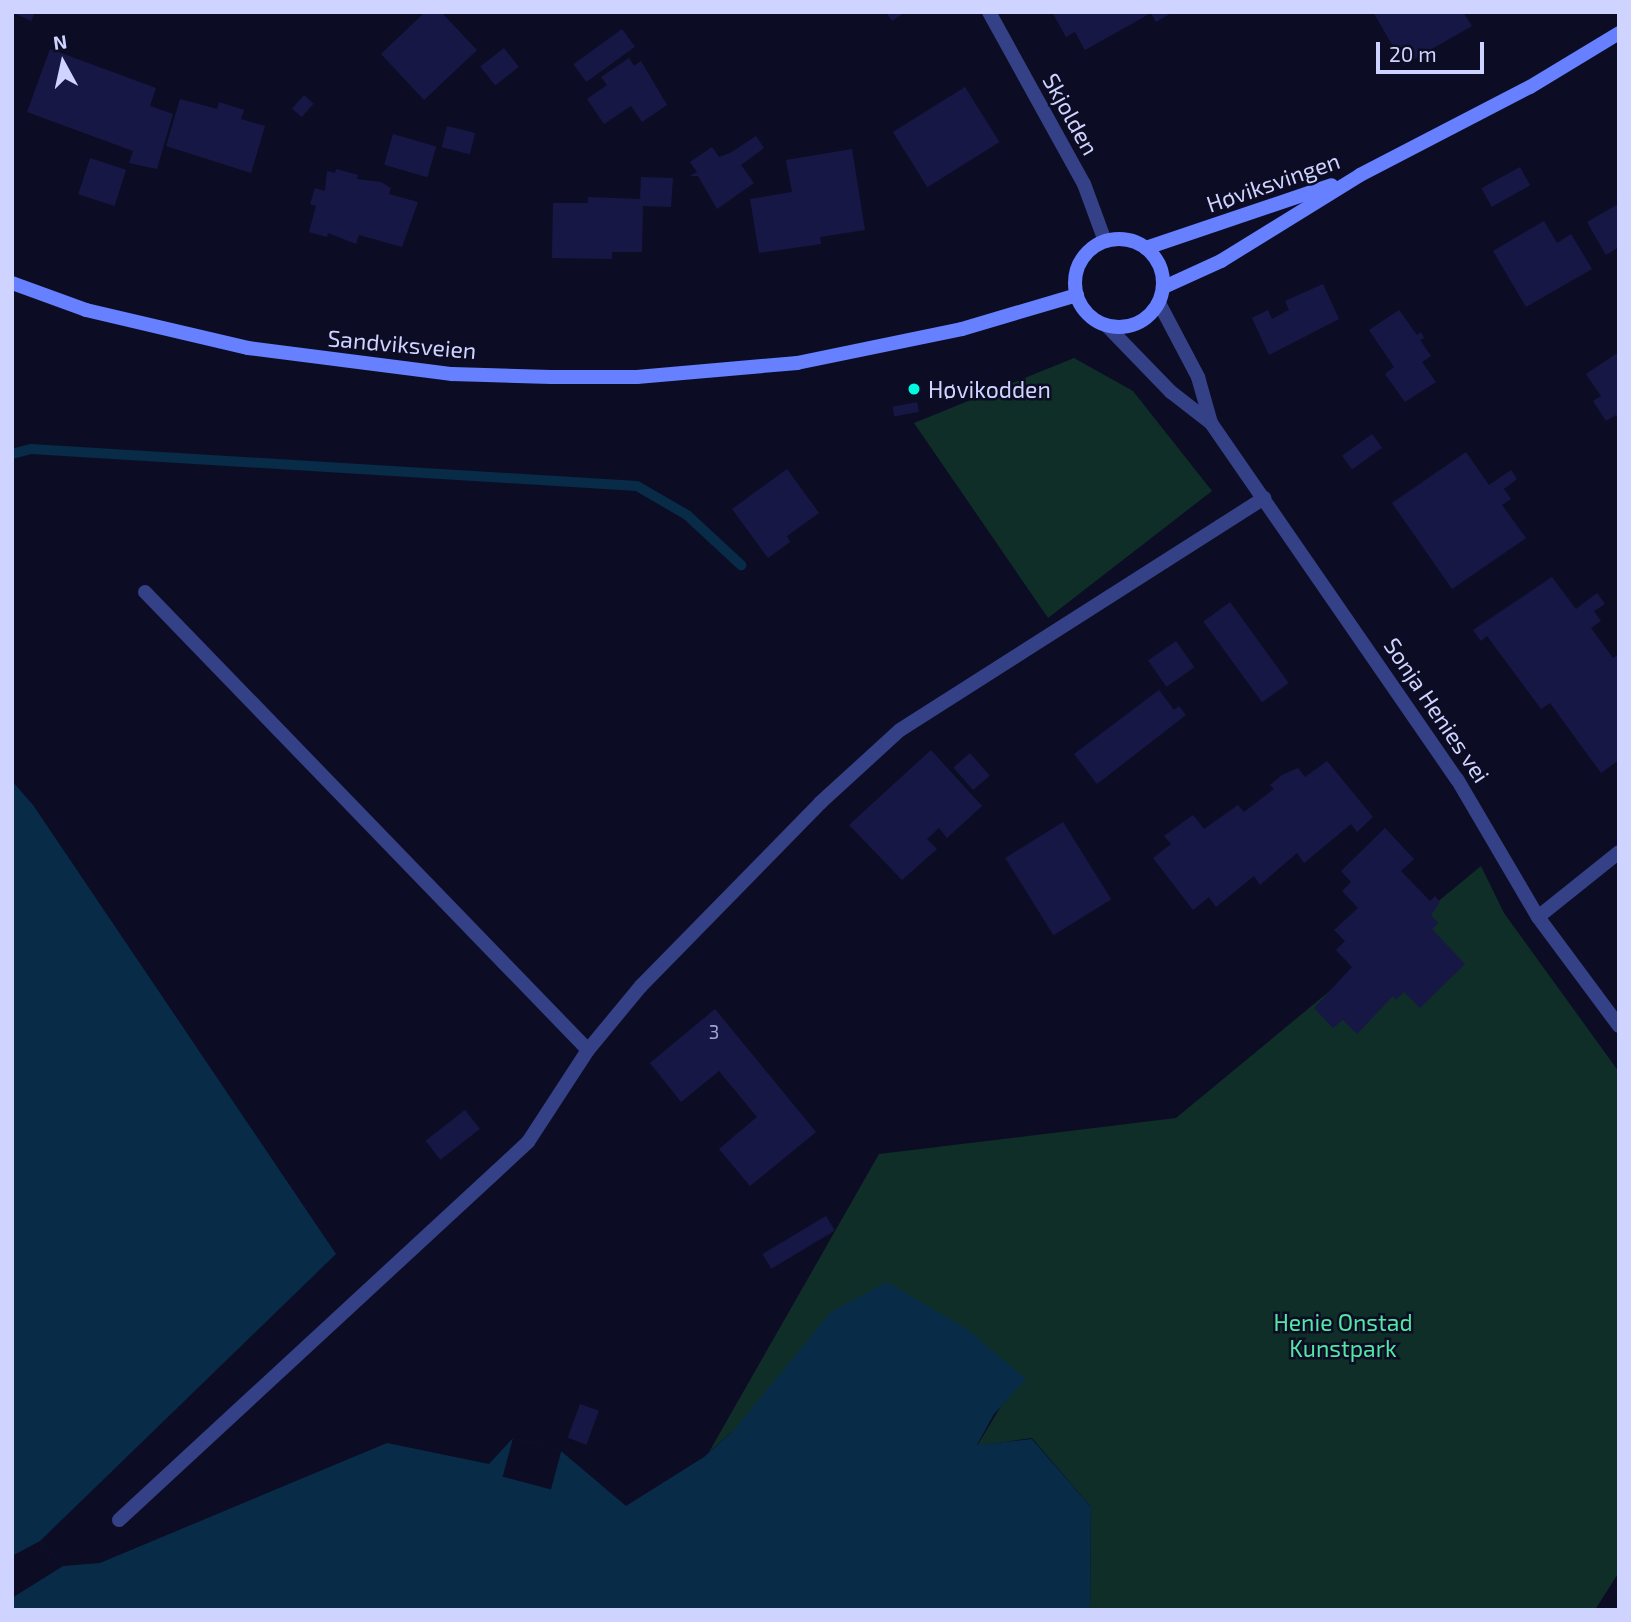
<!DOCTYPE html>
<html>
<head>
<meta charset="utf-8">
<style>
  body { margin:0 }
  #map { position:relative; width:1631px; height:1622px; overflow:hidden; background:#0c0d24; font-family:"Exo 2",sans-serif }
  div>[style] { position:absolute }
  .green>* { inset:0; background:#0f2e27 }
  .water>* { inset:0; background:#082b47 }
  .pier>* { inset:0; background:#0c0d24; transform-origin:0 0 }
  .stream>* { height:10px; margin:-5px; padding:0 5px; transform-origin:5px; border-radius:5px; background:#082b47 }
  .building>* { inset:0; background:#171746; transform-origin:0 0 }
  .lane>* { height:14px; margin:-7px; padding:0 7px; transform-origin:7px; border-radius:7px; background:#344186 }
  .street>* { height:14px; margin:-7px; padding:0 7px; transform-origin:7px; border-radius:7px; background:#344186 }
  .secondary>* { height:14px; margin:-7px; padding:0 7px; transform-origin:7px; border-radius:7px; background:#6680ff }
  .secondary>.ring { margin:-7px; padding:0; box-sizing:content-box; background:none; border:14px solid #6680ff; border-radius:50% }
  .dots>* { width:19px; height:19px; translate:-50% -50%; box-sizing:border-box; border:4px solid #0c0d24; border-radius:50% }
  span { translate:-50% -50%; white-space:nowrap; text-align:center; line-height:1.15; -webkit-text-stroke:5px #0c0d24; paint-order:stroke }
  .number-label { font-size:19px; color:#a1a4d1 }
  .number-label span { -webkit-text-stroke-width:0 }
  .street-label { font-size:23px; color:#cfd3ff }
  .poi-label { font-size:23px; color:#cfd3ff }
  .left { translate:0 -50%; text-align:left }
  .park-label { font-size:23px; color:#52e7a5 }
  .frame { position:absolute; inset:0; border:14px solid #cfd3ff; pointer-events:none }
  .north { position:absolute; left:28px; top:28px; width:70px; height:70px; -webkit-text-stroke:5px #0c0d24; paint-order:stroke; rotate:352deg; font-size:19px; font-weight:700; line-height:28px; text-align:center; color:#cfd3ff }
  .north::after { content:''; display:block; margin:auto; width:24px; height:32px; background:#cfd3ff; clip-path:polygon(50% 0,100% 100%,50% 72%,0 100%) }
  .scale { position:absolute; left:1376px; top:42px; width:108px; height:32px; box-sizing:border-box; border:4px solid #cfd3ff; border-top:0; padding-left:9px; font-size:21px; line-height:24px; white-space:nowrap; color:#cfd3ff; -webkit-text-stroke:5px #0c0d24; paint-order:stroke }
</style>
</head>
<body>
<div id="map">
  <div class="green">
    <div style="clip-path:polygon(1074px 358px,1133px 391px,1212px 491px,1048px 618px,914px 423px)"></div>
    <div style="clip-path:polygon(1481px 866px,1504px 913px,1619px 1072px,1619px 1572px,1595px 1610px,1090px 1610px,1091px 1507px,1032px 1438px,977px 1446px,1004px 1401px,733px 1431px,709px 1452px,879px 1154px,1176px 1118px)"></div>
  </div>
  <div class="water">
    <div style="clip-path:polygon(12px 781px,33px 805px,336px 1254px,40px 1541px,63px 1566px,100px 1563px,387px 1443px,489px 1464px,513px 1438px,561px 1451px,626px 1506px,704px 1457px,733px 1431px,831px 1312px,887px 1282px,968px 1330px,1026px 1379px,994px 1414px,977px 1445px,1032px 1439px,1091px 1507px,1090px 1610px,12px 1610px)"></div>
  </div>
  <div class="pier">
    <div style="left:513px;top:1438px;width:50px;height:40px;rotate:15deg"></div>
    <div style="clip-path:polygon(40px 1541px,63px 1566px,12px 1598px,12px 1556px)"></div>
  </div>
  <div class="stream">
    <div style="left:12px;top:454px;width:20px;rotate:-15deg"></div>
    <div style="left:31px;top:449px;width:607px;rotate:3.49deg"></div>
    <div style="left:637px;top:486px;width:58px;rotate:30.1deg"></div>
    <div style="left:687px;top:515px;width:74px;rotate:42.8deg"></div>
  </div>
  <div class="building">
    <div style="clip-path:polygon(12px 12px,35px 12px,31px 21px)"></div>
    <div style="clip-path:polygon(425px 12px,441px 12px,477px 50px,424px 100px,381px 54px)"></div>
    <div style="clip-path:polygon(886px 12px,905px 12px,892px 21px)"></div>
    <div style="clip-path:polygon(1052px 12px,1173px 12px,1156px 22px,1151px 13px,1085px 50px,1075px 32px,1066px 37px)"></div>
    <div style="clip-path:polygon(1373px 12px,1463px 12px,1472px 26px,1404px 65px)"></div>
    <div style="left:622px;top:29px;width:22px;height:60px;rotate:54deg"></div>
    <div style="left:504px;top:48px;width:24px;height:30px;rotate:52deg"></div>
    <div style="clip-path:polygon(50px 49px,156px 88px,150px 106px,173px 114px,157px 169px,129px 163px,133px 151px,27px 112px)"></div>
    <div style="clip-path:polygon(629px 58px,634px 66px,641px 61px,667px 105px,642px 122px,631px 106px,604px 124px,587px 99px,607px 85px,601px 77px)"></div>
    <div style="left:965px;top:87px;width:65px;height:85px;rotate:58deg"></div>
    <div style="left:304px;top:95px;width:13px;height:18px;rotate:42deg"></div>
    <div style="clip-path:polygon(180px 99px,217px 109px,219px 102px,244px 110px,241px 119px,265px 126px,251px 173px,166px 146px)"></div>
    <div style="left:447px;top:126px;width:29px;height:22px;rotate:14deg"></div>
    <div style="left:393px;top:134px;width:45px;height:32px;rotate:16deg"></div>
    <div style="clip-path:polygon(756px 136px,764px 148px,741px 165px,754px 183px,717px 209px,698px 176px,690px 176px,697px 172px,690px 162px,712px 147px,719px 157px,730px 153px)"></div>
    <div style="clip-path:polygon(852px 149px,865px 230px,820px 237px,821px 244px,759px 253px,750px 199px,792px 192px,786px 160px)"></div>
    <div style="left:90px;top:158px;width:38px;height:38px;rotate:18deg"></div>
    <div style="left:1520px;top:167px;width:21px;height:44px;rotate:61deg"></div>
    <div style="clip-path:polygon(336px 169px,358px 175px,357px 179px,381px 182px,391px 188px,389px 194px,418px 202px,402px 247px,359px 235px,356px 244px,328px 233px,327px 237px,309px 232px,316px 206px,310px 204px,315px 188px,325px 191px,327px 171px,335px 173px)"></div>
    <div style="clip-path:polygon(641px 177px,673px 178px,671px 207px,643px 206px,642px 252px,612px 252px,612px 259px,552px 258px,553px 203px,588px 203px,588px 197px,640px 199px)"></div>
    <div style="clip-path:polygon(1618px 204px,1619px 247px,1606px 255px,1587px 222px)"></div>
    <div style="clip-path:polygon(1544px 221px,1557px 243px,1571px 234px,1592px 269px,1526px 307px,1493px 251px)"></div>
    <div style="clip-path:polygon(1323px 284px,1339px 319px,1269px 355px,1252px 318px,1268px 310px,1272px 319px,1289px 310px,1285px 301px)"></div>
    <div style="clip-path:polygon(1399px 310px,1417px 335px,1421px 332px,1424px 338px,1420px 340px,1431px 356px,1422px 362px,1436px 382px,1405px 402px,1385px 374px,1394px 367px,1369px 330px)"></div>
    <div style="clip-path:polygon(1619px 352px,1619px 419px,1616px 415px,1606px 421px,1593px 401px,1601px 396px,1586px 374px)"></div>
    <div style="left:917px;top:402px;width:10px;height:25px;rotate:79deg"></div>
    <div style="left:1372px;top:434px;width:17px;height:37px;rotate:54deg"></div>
    <div style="clip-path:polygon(1466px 452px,1489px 485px,1511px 470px,1517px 479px,1504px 489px,1511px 499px,1502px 505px,1526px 538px,1452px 589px,1392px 503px)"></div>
    <div style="clip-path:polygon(787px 469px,819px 513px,787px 536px,790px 542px,768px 558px,732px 509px)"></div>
    <div style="clip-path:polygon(1552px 577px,1576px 609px,1597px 593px,1605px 604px,1594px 611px,1601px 621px,1591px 628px,1613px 658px,1619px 654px,1619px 760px,1601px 773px,1550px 703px,1541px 709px,1487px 636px,1481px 641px,1473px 630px)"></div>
    <div style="left:1230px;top:602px;width:100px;height:33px;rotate:54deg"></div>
    <div style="left:1176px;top:641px;width:32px;height:34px;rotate:55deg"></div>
    <div style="clip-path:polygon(1159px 690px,1174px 710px,1179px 706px,1186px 715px,1097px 784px,1074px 754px)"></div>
    <div style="clip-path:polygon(931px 750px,982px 806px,947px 838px,939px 828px,927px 839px,937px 849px,902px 880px,849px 825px)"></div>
    <div style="left:970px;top:753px;width:30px;height:22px;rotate:49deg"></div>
    <div style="clip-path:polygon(1327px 761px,1373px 817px,1357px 832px,1351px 824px,1304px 863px,1297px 853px,1260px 885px,1254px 876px,1216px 907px,1209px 897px,1193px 910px,1153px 858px,1171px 844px,1164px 836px,1193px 815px,1204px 829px,1238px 805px,1244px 812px,1274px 789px,1270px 785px,1282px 775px,1298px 768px,1305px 777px)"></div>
    <div style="left:1063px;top:822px;width:91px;height:68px;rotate:58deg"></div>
    <div style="clip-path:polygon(1385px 828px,1414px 859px,1401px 871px,1430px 901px,1435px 896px,1440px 902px,1431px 915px,1438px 923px,1432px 929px,1465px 964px,1420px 1008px,1404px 992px,1396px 1000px,1393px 996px,1357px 1034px,1343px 1020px,1333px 1028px,1314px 1008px,1352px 967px,1336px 950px,1345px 941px,1334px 930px,1358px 908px,1342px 891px,1351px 882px,1341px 871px)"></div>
    <div style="clip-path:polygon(715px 1009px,816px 1132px,750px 1186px,719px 1149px,757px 1117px,719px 1071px,681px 1102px,650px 1063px)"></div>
    <div style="left:465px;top:1110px;width:24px;height:50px;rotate:52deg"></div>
    <div style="left:826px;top:1216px;width:17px;height:74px;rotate:59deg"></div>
    <div style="left:580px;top:1404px;width:20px;height:36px;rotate:20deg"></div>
  </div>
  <div class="lane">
    <div style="left:145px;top:592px;width:637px;rotate:45.95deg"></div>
    <div style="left:119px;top:1520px;width:557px;rotate:-42.74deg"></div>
    <div style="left:528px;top:1142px;width:110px;rotate:-56.9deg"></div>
    <div style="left:588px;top:1050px;width:83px;rotate:-50.4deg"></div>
    <div style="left:641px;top:986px;width:256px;rotate:-45.6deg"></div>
    <div style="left:820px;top:803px;width:108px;rotate:-42.4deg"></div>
    <div style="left:900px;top:730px;width:432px;rotate:-32.5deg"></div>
  </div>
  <div class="street">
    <div style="left:989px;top:12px;width:196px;rotate:61.1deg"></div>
    <div style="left:1084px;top:184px;width:61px;rotate:69.8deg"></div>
    <div style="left:1159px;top:303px;width:84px;rotate:62.2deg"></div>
    <div style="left:1198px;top:377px;width:48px;rotate:74.2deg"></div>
    <div style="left:1107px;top:326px;width:92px;rotate:45.9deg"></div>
    <div style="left:1171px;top:392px;width:51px;rotate:37.8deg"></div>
    <div style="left:1211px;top:423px;width:433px;rotate:55.4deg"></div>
    <div style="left:1457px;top:779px;width:160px;rotate:59.6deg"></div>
    <div style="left:1538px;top:917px;width:136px;rotate:53.4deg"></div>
    <div style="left:1538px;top:917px;width:104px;rotate:-38.7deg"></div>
  </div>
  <div class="secondary">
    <div class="ring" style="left:1075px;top:239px;width:74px;height:74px"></div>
    <div style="left:1146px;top:248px;width:196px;rotate:-18.7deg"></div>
    <div style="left:12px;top:283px;width:79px;rotate:20deg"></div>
    <div style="left:86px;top:310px;width:166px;rotate:13.2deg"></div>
    <div style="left:248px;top:348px;width:206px;rotate:7.3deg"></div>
    <div style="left:452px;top:374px;width:99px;rotate:1.7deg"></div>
    <div style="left:551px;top:377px;width:86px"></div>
    <div style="left:637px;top:377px;width:161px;rotate:-5deg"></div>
    <div style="left:797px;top:363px;width:168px;rotate:-11.6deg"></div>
    <div style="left:962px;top:329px;width:120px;rotate:-16.5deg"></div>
    <div style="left:1164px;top:287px;width:63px;rotate:-24.5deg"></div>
    <div style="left:1221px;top:261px;width:163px;rotate:-31.7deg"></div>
    <div style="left:1360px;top:175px;width:191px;rotate:-27.4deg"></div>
    <div style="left:1530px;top:87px;width:104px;rotate:-31.2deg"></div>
  </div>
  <div class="dots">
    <div style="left:914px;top:389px;background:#00fae1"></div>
  </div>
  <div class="number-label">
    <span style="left:714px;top:1032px">3</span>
  </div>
  <div class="street-label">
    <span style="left:1071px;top:114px;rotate:61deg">Skjolden</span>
    <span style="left:1273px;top:182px;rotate:-19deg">Høviksvingen</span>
    <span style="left:402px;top:344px;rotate:5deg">Sandviksveien</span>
    <span style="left:1437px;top:710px;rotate:56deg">Sonja Henies vei</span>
  </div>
  <div class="poi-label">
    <span class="left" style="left:928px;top:389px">Høvikodden</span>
  </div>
  <div class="park-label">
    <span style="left:1343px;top:1335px">Henie Onstad<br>Kunstpark</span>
  </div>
  <div class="frame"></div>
  <div class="north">N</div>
  <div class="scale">20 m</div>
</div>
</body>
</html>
